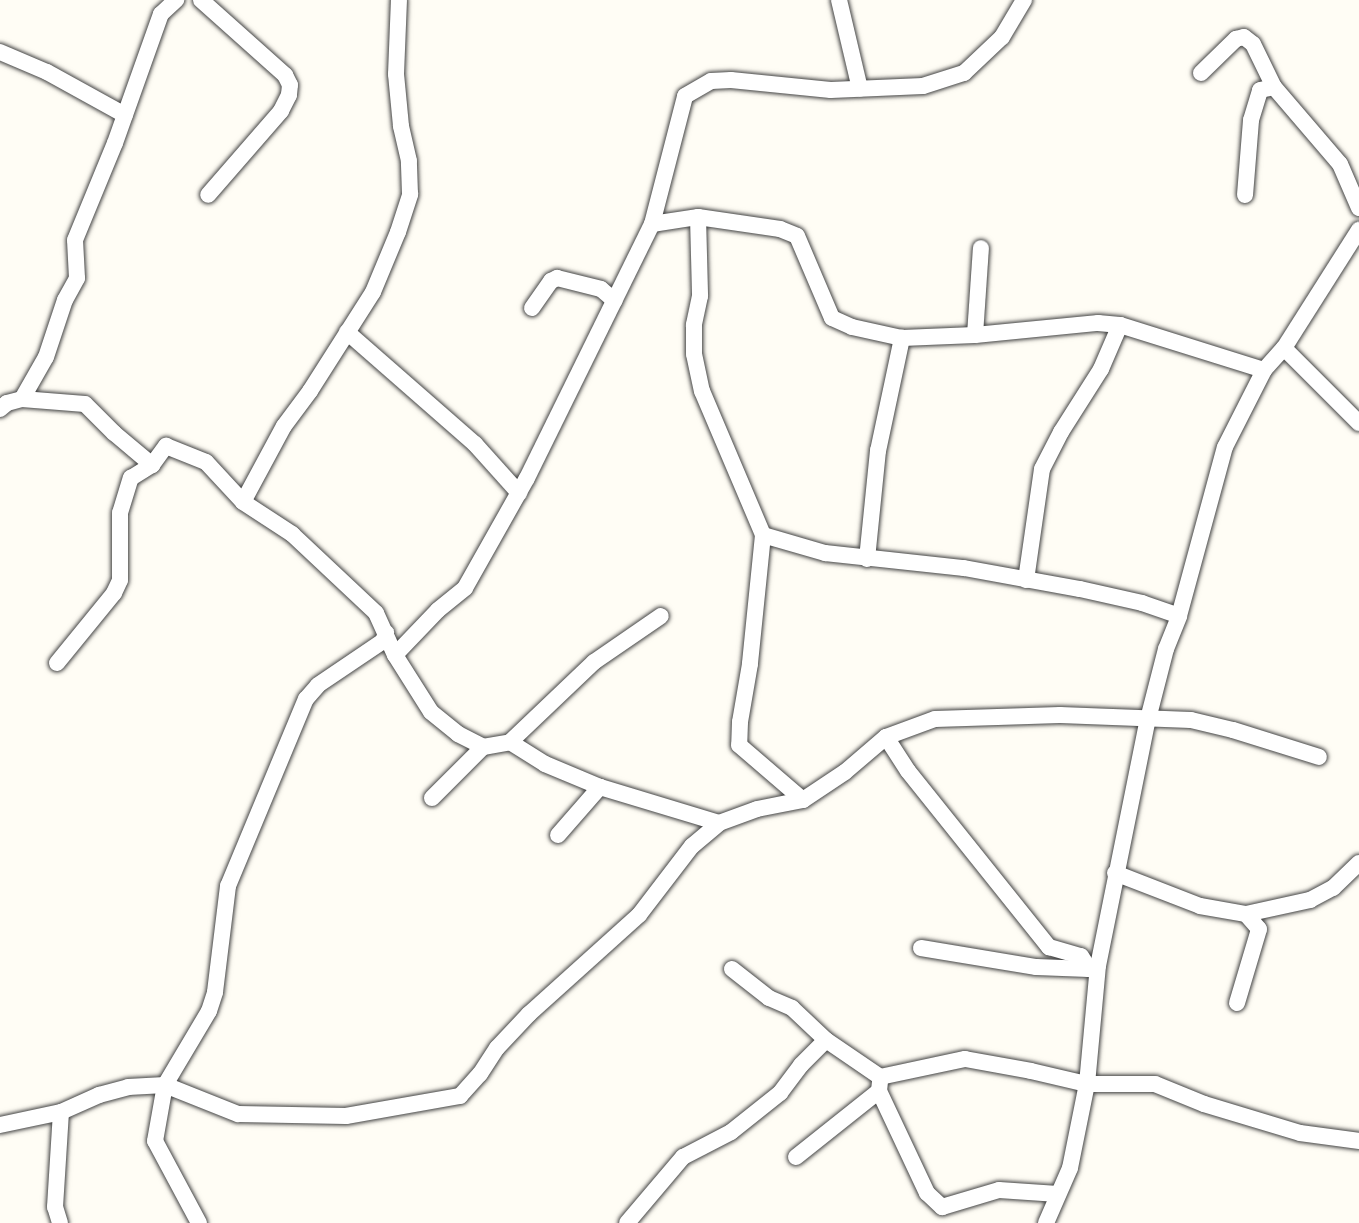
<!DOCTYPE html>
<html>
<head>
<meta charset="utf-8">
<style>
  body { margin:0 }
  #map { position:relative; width:1359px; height:1223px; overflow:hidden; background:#fffdf5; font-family:"Crimson Pro",serif }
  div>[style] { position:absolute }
  .roads { filter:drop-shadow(0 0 2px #444) drop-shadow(0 0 2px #444) }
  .street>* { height:16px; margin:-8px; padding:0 8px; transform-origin:8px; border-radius:8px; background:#fff }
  span { translate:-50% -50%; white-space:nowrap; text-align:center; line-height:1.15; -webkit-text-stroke:6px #fff; paint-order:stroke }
</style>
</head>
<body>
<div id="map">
  <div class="roads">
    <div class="street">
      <div style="left:201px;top:0;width:113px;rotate:41.8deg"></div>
      <div style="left:285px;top:75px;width:11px;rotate:63deg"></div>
      <div style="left:290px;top:85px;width:10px;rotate:96deg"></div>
      <div style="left:289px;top:95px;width:18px;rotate:117deg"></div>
      <div style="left:281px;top:111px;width:111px;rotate:131deg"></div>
      <div style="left:839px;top:0;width:91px;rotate:76.7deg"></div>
      <div style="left:0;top:52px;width:51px;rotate:23.1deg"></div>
      <div style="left:47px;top:72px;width:89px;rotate:28.9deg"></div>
      <div style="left:1201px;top:73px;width:49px;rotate:-44.2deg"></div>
      <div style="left:1236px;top:39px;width:8px;rotate:-14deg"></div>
      <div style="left:1244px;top:37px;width:11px;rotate:38deg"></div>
      <div style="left:1253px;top:44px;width:48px;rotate:64deg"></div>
      <div style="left:1245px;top:195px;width:75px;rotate:-85.4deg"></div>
      <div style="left:1251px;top:120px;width:31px;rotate:-73deg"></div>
      <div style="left:1260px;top:90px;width:14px;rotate:-12deg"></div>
      <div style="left:1274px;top:87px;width:101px;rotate:49.4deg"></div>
      <div style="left:1340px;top:164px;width:48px;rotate:66.6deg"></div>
      <div style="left:698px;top:217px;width:79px;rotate:88.5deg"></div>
      <div style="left:700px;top:296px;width:30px;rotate:102deg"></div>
      <div style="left:694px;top:325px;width:29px;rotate:90deg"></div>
      <div style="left:694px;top:354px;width:38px;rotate:78deg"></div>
      <div style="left:702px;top:391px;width:156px;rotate:67deg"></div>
      <div style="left:763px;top:535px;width:130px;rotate:95.8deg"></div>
      <div style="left:750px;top:664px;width:59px;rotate:99.8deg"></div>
      <div style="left:740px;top:722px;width:23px;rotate:92deg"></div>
      <div style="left:739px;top:745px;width:84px;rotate:40.7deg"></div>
      <div style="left:652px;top:224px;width:47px;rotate:-8.7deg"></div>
      <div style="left:698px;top:217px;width:83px;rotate:8.3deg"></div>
      <div style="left:780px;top:229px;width:18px;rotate:22deg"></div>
      <div style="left:797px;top:236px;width:89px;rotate:66.9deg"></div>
      <div style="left:832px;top:318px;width:22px;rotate:24deg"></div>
      <div style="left:852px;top:327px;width:51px;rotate:12.4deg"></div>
      <div style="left:902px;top:338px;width:73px;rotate:-2.4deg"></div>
      <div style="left:975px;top:335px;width:124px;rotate:-5.6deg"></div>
      <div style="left:1098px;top:323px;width:22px;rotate:5deg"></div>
      <div style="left:1120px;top:325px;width:151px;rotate:17.4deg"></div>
      <div style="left:532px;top:308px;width:33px;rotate:-55deg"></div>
      <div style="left:551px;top:281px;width:7px;rotate:-27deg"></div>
      <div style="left:557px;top:278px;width:45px;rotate:14deg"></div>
      <div style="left:601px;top:289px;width:18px;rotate:41deg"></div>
      <div style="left:347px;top:332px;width:170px;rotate:41.2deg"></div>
      <div style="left:475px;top:444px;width:66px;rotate:48.1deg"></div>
      <div style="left:975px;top:335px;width:87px;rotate:-86.1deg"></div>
      <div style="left:1284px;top:348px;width:106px;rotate:45deg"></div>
      <div style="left:22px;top:399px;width:48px;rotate:-60.3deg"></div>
      <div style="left:46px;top:357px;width:60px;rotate:-71.6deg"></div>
      <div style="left:65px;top:300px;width:25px;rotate:-61deg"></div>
      <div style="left:77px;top:278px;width:38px;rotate:-93deg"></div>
      <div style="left:75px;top:240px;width:105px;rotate:-67.6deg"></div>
      <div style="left:115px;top:143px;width:137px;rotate:-70.4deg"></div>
      <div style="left:161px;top:14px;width:21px;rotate:-43deg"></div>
      <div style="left:0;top:409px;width:9px;rotate:-41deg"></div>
      <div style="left:7px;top:403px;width:16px;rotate:-15deg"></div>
      <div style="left:22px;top:399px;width:63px;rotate:4.5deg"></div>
      <div style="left:85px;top:404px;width:41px;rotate:45deg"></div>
      <div style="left:114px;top:433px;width:50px;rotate:40.1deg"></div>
      <div style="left:152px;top:465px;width:24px;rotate:-54deg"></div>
      <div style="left:166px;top:446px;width:43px;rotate:21.8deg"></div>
      <div style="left:206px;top:462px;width:54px;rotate:47.2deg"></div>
      <div style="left:243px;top:502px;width:59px;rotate:33.1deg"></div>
      <div style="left:292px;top:534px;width:115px;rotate:43.2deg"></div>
      <div style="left:376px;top:613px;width:46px;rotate:65.7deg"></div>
      <div style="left:395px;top:655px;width:67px;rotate:57.7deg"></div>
      <div style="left:431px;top:712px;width:35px;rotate:39deg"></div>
      <div style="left:458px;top:734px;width:28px;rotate:27deg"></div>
      <div style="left:483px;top:747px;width:27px;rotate:-10deg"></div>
      <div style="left:510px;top:742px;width:41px;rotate:32.2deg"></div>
      <div style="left:545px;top:764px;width:60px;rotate:22.7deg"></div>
      <div style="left:600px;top:787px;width:124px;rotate:16.8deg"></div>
      <div style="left:243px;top:502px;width:86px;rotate:-61.7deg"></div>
      <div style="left:284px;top:426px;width:44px;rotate:-53.4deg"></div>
      <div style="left:310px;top:391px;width:117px;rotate:-57.5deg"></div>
      <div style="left:373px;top:292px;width:65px;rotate:-67.4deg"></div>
      <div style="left:398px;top:232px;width:40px;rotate:-72deg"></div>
      <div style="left:410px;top:194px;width:33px;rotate:-92deg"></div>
      <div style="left:409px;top:161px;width:36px;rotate:-103deg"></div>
      <div style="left:401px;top:126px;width:52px;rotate:-95.5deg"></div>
      <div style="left:396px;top:74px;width:74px;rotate:-87.7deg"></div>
      <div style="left:763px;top:535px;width:65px;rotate:16.2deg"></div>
      <div style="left:825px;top:553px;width:140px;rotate:6.2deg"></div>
      <div style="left:964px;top:568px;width:118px;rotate:10.3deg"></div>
      <div style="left:1080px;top:589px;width:64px;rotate:12.7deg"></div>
      <div style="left:1142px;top:603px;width:39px;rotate:19deg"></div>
      <div style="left:867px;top:559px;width:109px;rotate:-84.2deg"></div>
      <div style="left:878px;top:451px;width:116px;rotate:-78deg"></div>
      <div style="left:1026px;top:580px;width:112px;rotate:-81.8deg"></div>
      <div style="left:1042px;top:469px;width:42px;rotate:-62.8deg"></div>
      <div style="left:1061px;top:432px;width:75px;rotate:-57.6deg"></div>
      <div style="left:1101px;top:369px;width:48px;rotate:-66.6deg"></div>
      <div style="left:395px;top:655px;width:62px;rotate:-46.3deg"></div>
      <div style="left:438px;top:610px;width:35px;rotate:-39deg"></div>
      <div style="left:465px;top:588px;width:126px;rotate:-60.6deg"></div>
      <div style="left:527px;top:478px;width:283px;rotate:-63.8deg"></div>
      <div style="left:652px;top:224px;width:132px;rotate:-75.5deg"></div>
      <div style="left:685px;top:96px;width:30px;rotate:-30deg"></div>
      <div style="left:711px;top:81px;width:20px;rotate:-3deg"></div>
      <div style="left:731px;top:80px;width:100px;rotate:5.7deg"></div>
      <div style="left:831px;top:90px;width:92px;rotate:-2.5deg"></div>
      <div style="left:923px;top:86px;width:43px;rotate:-17.6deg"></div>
      <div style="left:964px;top:73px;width:52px;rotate:-43.5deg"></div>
      <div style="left:1002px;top:37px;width:43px;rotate:-59.3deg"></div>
      <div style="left:57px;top:663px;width:90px;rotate:-50.8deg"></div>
      <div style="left:114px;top:593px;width:14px;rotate:-65deg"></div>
      <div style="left:120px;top:580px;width:67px;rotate:-90deg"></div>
      <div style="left:120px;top:513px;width:37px;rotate:-73deg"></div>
      <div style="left:131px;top:478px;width:25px;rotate:-32deg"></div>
      <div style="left:886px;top:737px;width:40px;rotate:57.1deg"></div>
      <div style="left:908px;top:771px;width:226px;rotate:51.3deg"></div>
      <div style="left:1049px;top:947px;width:33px;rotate:16deg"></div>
      <div style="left:1081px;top:956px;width:15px;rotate:58deg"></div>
      <div style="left:1089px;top:969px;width:9px;rotate:-18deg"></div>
      <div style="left:510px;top:742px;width:116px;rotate:-43.6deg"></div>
      <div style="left:594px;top:662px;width:81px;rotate:-34.5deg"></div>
      <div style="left:432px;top:798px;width:72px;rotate:-45deg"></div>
      <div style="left:558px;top:835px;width:64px;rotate:-48.8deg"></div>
      <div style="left:1115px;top:873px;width:91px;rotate:21.2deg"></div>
      <div style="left:1200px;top:906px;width:47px;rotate:9.9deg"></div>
      <div style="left:1246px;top:914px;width:66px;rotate:-12.3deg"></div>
      <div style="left:1310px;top:900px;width:26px;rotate:-28deg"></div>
      <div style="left:1333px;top:888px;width:36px;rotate:-44deg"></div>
      <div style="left:921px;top:948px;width:117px;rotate:9.4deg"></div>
      <div style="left:1036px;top:967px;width:53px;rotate:2.2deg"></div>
      <div style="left:732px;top:969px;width:47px;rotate:38.1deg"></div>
      <div style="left:769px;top:998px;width:25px;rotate:23deg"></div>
      <div style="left:792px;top:1008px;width:47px;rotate:43.3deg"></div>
      <div style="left:1237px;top:1003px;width:77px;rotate:-73.4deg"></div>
      <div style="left:1259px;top:929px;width:20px;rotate:-131deg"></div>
      <div style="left:879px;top:1091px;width:113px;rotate:64.8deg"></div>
      <div style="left:927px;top:1193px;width:21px;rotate:43deg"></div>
      <div style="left:942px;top:1207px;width:59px;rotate:-16.6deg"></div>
      <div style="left:999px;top:1190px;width:59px;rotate:3.9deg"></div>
      <div style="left:0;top:1125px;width:62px;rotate:-12deg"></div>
      <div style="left:61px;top:1112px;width:42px;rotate:-24.1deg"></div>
      <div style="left:99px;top:1095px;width:30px;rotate:-15deg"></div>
      <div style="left:128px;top:1087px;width:37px;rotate:-3deg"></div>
      <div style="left:165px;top:1085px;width:79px;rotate:21.7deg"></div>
      <div style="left:238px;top:1114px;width:108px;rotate:1.1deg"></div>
      <div style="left:346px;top:1116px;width:116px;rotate:-10deg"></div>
      <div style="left:460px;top:1096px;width:30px;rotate:-48deg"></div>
      <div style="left:480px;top:1074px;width:31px;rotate:-57deg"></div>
      <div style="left:497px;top:1048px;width:47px;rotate:-46.7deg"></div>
      <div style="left:529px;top:1014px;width:148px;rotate:-42deg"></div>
      <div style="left:639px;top:915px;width:87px;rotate:-52.5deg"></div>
      <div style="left:692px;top:846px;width:35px;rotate:-40deg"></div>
      <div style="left:719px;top:823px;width:40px;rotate:-20.2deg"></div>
      <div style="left:757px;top:809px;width:47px;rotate:-11.1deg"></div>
      <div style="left:803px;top:800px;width:50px;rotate:-33.7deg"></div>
      <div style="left:845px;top:772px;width:54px;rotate:-40.5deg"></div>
      <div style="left:886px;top:737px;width:52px;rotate:-20.2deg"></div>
      <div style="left:935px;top:719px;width:125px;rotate:-1.8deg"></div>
      <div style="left:1060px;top:715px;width:131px;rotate:2.2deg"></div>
      <div style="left:1191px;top:720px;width:43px;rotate:13.4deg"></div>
      <div style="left:1233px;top:730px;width:90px;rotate:17.4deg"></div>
      <div style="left:796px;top:1157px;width:106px;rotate:-38.5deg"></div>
      <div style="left:879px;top:1091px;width:10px;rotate:-84deg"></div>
      <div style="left:60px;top:1223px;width:17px;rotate:-107deg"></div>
      <div style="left:55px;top:1207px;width:95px;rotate:-86.4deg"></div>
      <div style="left:199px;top:1223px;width:93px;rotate:-118.2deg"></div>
      <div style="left:155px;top:1141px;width:57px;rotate:-79.9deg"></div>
      <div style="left:165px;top:1085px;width:86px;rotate:-59.3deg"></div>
      <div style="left:209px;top:1011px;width:20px;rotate:-72deg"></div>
      <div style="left:215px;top:992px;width:107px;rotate:-83deg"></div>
      <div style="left:228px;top:886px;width:203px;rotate:-67.4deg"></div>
      <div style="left:306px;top:699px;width:18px;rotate:-49deg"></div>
      <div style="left:318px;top:685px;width:78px;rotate:-34.1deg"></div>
      <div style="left:383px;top:641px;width:9px;rotate:-69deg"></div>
      <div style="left:627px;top:1223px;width:87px;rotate:-49.7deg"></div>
      <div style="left:683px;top:1157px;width:54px;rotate:-27.5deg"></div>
      <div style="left:731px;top:1132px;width:63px;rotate:-38.5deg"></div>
      <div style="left:780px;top:1093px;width:35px;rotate:-53deg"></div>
      <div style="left:801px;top:1065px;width:35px;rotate:-45deg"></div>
      <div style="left:826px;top:1040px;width:65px;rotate:34.4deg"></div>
      <div style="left:880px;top:1077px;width:87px;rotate:-12deg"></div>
      <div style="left:965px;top:1059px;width:67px;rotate:10.3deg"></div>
      <div style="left:1031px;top:1071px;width:57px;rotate:13.1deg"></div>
      <div style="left:1087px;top:1084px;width:68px"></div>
      <div style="left:1155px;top:1084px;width:53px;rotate:22.2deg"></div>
      <div style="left:1204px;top:1104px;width:100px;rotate:16.8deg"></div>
      <div style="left:1300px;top:1133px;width:60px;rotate:7.7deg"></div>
      <div style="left:1046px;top:1223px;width:60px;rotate:-66.4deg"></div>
      <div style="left:1070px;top:1168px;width:86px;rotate:-78.6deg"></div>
      <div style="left:1087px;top:1084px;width:119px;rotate:-84.7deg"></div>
      <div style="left:1098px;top:966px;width:252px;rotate:-78.6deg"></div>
      <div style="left:1148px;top:719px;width:72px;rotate:-75.6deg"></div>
      <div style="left:1166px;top:649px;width:35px;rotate:-68deg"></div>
      <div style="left:1179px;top:616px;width:175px;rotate:-74.8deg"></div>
      <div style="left:1225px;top:447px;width:86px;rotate:-63.1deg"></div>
      <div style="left:1264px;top:370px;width:30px;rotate:-48deg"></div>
      <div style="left:1284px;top:348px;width:140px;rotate:-57.6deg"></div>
    </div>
  </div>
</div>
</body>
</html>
